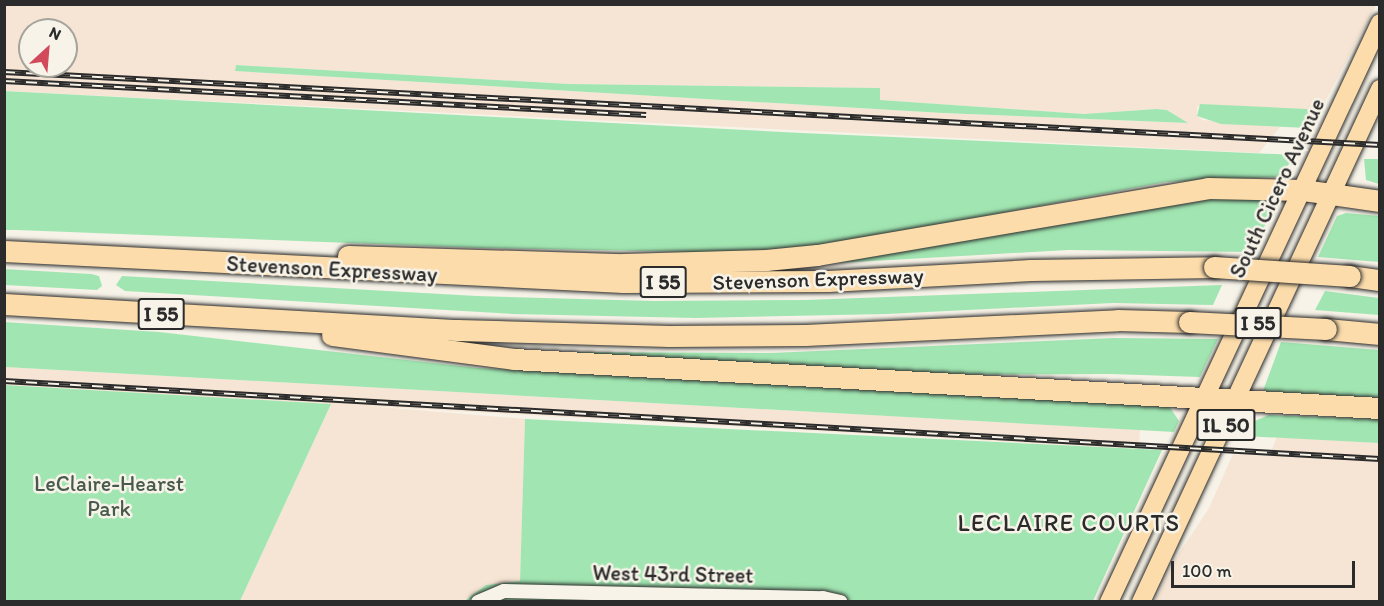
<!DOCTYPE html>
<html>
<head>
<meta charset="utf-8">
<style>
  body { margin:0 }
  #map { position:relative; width:1384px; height:606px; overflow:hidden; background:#f7f3e8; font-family:Itim,sans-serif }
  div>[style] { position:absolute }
  .built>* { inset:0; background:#f6e5d4 }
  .green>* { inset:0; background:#a1e6b2 }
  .roads { filter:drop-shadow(0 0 2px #2b2b2b) drop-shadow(0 0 2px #2b2b2b) }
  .minor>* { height:14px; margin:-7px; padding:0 7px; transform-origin:7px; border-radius:7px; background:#f7f3e8 }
  .major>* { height:18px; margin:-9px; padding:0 9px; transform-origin:9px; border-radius:9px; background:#fcdcab }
  .highway>* { height:21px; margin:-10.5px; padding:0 10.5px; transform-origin:10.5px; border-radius:10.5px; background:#fcdcab }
  .rail>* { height:6px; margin-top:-3px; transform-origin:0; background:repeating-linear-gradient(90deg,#f7f3e8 0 11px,#2b2b2b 0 22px); box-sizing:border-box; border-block:2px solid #2b2b2b }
  .bridges { filter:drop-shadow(0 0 2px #2b2b2b) drop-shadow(0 0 2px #2b2b2b) }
  .highway-bridge>* { height:21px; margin:-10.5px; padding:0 10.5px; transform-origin:10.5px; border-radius:10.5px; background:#fcdcab }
  span { translate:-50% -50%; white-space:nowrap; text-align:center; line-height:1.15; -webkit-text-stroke:5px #f7f3e8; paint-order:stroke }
  .shield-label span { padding:2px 4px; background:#f7f3e8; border:2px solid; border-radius:4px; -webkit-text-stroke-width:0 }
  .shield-label { font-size:21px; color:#2b2b2b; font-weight:700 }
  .street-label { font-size:22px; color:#2b2b2b }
  .park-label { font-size:22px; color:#485a4d }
  .neighbourhood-label { font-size:24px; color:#2b2b2b; letter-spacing:1.5px }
  .frame { position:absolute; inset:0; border:6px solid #2b2b2b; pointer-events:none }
  .north { position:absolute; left:18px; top:18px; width:60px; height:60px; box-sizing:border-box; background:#f7f3e8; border:2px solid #a5a39c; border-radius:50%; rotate:26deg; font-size:16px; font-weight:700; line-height:24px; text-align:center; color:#2b2b2b }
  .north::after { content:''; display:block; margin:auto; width:21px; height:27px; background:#d1495b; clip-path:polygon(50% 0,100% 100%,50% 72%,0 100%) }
  .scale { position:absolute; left:1171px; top:561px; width:184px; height:27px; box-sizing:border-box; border:3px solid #2b2b2b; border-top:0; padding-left:8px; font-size:18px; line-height:21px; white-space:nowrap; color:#2b2b2b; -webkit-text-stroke:4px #f7f3e8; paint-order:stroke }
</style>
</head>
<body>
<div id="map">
  <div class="built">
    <div style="clip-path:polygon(evenodd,4px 5px,1376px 5px,1311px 128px,1307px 128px,1312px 116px,1307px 109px,1197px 106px,1197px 116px,1203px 120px,1280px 127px,1259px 153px,5px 91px,4px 5px,30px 30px,66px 30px,66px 66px,30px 66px,30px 30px,4px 5px,236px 65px,569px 84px,880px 88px,880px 100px,1084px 114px,1156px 109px,1168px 110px,1187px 123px,943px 113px,235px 71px,236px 65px)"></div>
    <div style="clip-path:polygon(4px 367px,1140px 430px,1139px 449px,367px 406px,525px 419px,520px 581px,486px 585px,463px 601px,240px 601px,331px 404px,5px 385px)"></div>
    <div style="clip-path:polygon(1277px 437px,1379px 443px,1379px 601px,1155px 601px,1174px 561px,1209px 508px,1233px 454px,1269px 456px)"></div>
  </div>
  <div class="green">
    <div style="clip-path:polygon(236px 65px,569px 84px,880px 88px,880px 100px,1084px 114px,1156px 109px,1167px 110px,1188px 123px,943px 113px,235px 71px)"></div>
    <div style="clip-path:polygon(4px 91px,802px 133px,1296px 155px,1279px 177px,1166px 182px,821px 247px,751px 253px,479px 248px,17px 230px,5px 230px)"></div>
    <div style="clip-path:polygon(1200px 104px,1307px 109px,1312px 116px,1307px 128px,1221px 124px,1197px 116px)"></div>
    <div style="clip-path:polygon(1364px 159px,1379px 159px,1379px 184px,1366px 180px)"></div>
    <div style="clip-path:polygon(1213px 196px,1275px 198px,1255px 252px,1068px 250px,819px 264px)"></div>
    <div style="clip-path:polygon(1346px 213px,1379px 216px,1379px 262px,1318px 257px,1337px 216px)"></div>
    <div style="clip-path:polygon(4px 269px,91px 274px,99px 276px,102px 286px,97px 290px,5px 285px)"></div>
    <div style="clip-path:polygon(122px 276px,477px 296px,653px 301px,805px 300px,1222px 285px,1213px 305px,1113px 303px,886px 314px,695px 318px,513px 314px,125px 291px,116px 285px)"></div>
    <div style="clip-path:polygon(1325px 291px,1379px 298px,1379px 315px,1315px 310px)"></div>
    <div style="clip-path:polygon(4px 322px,159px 332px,478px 368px,903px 392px,944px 390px,1169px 406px,1179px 421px,1174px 432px,5px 367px)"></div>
    <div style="clip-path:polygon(1114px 338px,1218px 339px,1200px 377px,1110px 374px,891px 375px,557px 352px,771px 353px)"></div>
    <div style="clip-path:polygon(1281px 342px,1379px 350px,1379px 401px,1263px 391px)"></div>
    <div style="clip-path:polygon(5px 385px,331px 404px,240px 601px,5px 601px)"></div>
    <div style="clip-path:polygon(1269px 415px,1379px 419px,1379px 443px,1244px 436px,1250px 423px)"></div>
    <div style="clip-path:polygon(525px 419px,1162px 450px,1093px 601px,463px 602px,486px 585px,520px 581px)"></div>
  </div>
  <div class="roads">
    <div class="minor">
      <div style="left:478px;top:602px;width:28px;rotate:-23deg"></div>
      <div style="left:504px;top:591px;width:319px;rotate:1.3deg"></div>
      <div style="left:823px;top:598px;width:18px;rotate:13deg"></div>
    </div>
    <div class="major">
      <div style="left:1109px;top:602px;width:639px;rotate:-64.92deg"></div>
      <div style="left:1141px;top:602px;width:566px;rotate:-65.02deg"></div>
    </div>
    <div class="highway">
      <div style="left:4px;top:251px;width:620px;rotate:2.87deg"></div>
      <div style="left:623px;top:282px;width:205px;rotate:-0.3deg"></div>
      <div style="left:828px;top:281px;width:203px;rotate:-3.1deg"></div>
      <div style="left:1031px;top:270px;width:183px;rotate:-0.9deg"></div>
      <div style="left:348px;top:256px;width:275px;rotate:1.7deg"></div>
      <div style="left:623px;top:264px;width:143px;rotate:-1.6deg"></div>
      <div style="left:766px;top:260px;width:51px;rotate:-5.6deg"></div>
      <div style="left:817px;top:255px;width:397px;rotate:-9.7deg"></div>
      <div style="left:1208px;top:188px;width:95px;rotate:1.2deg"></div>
      <div style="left:1303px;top:190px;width:78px;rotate:8.1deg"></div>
      <div style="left:1350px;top:276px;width:30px;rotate:8deg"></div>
      <div style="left:4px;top:304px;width:454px;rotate:3.3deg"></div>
      <div style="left:457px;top:330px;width:212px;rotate:1.6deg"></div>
      <div style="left:669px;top:336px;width:136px;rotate:-0.4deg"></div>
      <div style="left:805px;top:335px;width:313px;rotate:-2.7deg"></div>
      <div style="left:1118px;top:320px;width:71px;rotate:1.6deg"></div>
      <div style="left:1326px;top:329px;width:54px;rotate:5.3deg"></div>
      <div style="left:332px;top:335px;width:184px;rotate:7.5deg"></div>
      <div style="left:514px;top:359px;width:867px;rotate:3.24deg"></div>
    </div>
  </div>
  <div class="rail">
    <div style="left:4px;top:72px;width:1378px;rotate:3.04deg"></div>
    <div style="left:4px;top:81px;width:643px;rotate:3.03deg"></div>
    <div style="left:4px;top:381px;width:1378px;rotate:3.24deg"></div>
  </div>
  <div class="bridges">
    <div class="highway-bridge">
      <div style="left:1214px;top:267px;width:136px;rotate:3.8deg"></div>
      <div style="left:1189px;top:322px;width:137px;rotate:2.9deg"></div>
    </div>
  </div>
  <div class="shield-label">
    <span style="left:663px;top:282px">I 55</span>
    <span style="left:161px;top:314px">I 55</span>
    <span style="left:1258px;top:323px">I 55</span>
    <span style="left:1226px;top:425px">IL 50</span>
  </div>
  <div class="street-label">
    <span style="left:1277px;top:188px;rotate:-65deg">South Cicero Avenue</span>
    <span style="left:332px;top:269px;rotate:3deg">Stevenson Expressway</span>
    <span style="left:818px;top:279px;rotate:-2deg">Stevenson Expressway</span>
    <span style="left:673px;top:574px;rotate:1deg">West 43rd Street</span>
  </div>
  <div class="park-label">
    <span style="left:109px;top:496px">LeClaire-Hearst<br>Park</span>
  </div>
  <div class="neighbourhood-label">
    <span style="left:1069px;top:523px">LECLAIRE COURTS</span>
  </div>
  <div class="frame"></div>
  <div class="north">N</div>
  <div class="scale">100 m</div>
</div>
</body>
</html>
